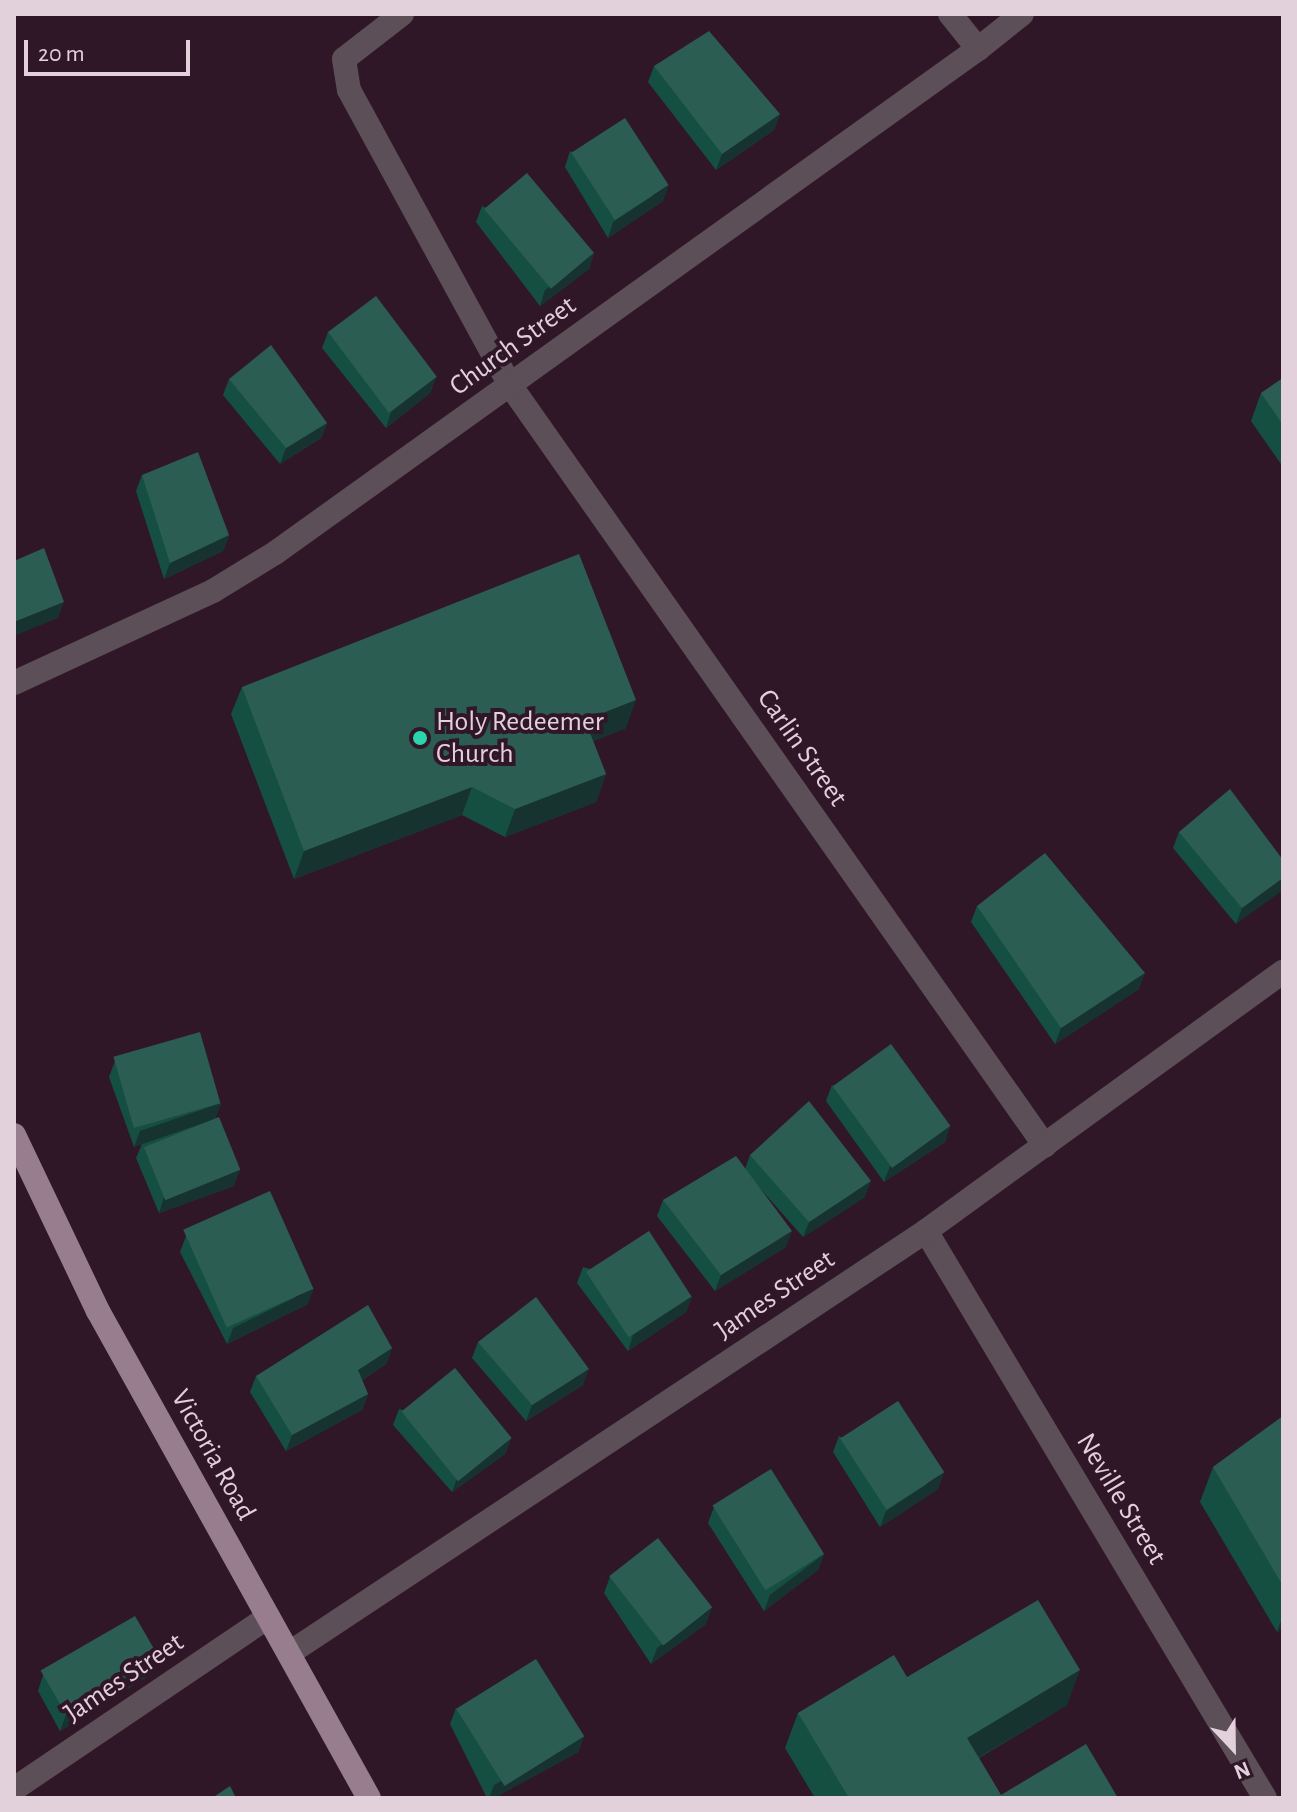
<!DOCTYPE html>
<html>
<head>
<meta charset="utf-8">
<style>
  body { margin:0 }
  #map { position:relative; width:1297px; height:1812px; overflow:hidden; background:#301728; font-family:"Alegreya Sans",sans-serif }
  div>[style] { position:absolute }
  .lane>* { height:24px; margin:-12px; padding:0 12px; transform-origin:12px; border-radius:12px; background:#5c4f57 }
  .street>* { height:24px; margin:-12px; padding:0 12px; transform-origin:12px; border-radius:12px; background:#5c4f57 }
  .primary>* { height:24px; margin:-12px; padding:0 12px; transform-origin:12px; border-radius:12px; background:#987d8e }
  .wall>* { inset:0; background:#154f42 }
  .shaded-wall>* { inset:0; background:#173330 }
  .building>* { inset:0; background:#2b5d52; transform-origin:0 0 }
  .dots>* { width:22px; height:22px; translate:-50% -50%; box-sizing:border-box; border:4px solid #301728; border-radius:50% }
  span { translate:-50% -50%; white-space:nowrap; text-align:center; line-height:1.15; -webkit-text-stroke:8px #301728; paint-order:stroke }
  .street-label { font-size:28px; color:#e2d0db }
  .poi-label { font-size:28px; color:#e2d0db }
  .left { translate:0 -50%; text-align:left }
  .frame { position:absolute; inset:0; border:16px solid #e2d0db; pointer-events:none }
  .north { position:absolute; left:1193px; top:1708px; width:80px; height:80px; -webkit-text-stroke:6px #301728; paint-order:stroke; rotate:158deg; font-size:22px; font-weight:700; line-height:32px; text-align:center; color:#e2d0db }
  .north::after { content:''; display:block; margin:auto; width:28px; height:36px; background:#e2d0db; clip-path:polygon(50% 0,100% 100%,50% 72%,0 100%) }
  .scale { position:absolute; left:24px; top:40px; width:166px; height:36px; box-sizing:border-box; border:4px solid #e2d0db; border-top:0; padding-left:10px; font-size:24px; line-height:28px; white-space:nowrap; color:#e2d0db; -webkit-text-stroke:6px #301728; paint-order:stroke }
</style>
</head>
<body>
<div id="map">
  <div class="lane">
    <div style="left:402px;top:14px;width:73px;rotate:142.2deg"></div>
    <div style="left:344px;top:59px;width:31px;rotate:81deg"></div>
    <div style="left:349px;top:90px;width:336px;rotate:61.4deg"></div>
    <div style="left:950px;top:14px;width:45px;rotate:51.3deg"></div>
  </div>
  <div class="street">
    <div style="left:510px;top:385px;width:930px;rotate:54.89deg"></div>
    <div style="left:14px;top:683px;width:219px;rotate:-24.8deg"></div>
    <div style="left:213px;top:591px;width:73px;rotate:-31.5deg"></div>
    <div style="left:275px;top:553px;width:865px;rotate:-35.64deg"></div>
    <div style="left:978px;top:49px;width:56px;rotate:-38.5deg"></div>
    <div style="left:926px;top:1231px;width:661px;rotate:59.13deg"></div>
    <div style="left:291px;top:1652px;width:762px;rotate:-33.54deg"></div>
    <div style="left:926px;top:1231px;width:441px;rotate:-36deg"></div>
    <div style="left:14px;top:1789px;width:307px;rotate:-34.1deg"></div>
  </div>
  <div class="primary">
    <div style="left:14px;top:1135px;width:195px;rotate:64.5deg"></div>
    <div style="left:98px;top:1311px;width:557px;rotate:60.91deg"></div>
  </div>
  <div class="wall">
    <div style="clip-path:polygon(654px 66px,780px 114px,774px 130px,716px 170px,648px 82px)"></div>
    <div style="clip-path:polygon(570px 151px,663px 201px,608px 238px,565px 167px)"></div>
    <div style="clip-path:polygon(482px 206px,594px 253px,589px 269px,540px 306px,476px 222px)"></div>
    <div style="clip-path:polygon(328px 332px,436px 377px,430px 393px,386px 428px,322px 348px)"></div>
    <div style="clip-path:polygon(1283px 378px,1283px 467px,1251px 421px,1261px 393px)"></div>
    <div style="clip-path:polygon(229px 379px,327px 423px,321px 438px,280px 464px,223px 395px)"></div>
    <div style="clip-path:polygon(142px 475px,229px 535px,223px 551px,164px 579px,136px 491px)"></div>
    <div style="clip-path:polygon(242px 687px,626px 728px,593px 741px,606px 774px,596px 802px,505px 837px,462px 815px,294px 879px,231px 714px)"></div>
    <div style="clip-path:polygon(1179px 832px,1283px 860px,1236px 924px,1173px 848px)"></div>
    <div style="clip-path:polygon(977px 906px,1139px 989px,1055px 1044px,971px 922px)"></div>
    <div style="clip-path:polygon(115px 1061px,221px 1103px,215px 1119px,234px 1186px,159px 1213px,136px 1158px,142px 1144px,134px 1147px,109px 1077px)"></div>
    <div style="clip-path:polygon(832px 1085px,950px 1126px,945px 1142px,884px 1182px,826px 1101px)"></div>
    <div style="clip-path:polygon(750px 1155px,865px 1197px,803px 1237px,759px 1187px,786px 1247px,715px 1291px,657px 1216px,663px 1200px,745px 1169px)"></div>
    <div style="clip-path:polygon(186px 1236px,308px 1304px,227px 1344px,180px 1252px)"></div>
    <div style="clip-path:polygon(583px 1267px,692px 1296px,686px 1312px,628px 1351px,577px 1283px)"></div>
    <div style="clip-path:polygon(478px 1342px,583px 1385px,526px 1421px,472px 1358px)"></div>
    <div style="clip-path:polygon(392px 1348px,386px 1364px,362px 1380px,368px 1394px,362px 1410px,286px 1451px,250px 1392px,256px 1376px)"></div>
    <div style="clip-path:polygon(399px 1409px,511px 1438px,505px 1454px,452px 1492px,393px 1425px)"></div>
    <div style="clip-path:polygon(1283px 1416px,1283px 1628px,1277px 1632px,1200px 1502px,1213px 1467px)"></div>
    <div style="clip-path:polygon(839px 1436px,938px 1489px,880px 1527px,833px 1452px)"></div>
    <div style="clip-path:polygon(714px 1507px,824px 1554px,818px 1570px,764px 1611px,708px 1523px)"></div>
    <div style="clip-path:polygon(610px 1577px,706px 1624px,651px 1664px,604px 1593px)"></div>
    <div style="clip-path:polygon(153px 1673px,60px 1731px,38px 1691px,43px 1675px)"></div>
    <div style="clip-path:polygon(907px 1677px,1067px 1705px,979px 1758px,1001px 1795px,1118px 1798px,815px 1798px,785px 1748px,798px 1713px)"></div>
    <div style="clip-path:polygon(456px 1708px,584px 1736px,578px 1752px,494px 1798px,487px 1798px,450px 1724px)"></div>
  </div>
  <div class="shaded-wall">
    <div style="clip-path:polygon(780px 114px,774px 130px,716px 170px,722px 154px)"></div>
    <div style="clip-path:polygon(669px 185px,663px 201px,608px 238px,613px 222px)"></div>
    <div style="clip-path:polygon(594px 253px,589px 269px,540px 306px,545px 290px)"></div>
    <div style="clip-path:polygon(436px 377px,430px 393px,386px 428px,391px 412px)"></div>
    <div style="clip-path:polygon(327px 423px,321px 438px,280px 464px,286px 448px)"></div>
    <div style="clip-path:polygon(229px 535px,223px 551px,164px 579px,170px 563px)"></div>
    <div style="clip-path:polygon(64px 602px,58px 618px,14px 636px,14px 622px)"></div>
    <div style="clip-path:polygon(636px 700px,626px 728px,575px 748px,585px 720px)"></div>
    <div style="clip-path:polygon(606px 774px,596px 802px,505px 837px,515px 809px)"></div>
    <div style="clip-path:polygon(472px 787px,462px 815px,294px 879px,304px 851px)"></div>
    <div style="clip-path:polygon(1283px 878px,1283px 890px,1236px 924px,1242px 908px)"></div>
    <div style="clip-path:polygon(1145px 973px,1139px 989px,1055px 1044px,1061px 1028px)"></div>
    <div style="clip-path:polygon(221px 1103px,215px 1119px,134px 1147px,140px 1131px)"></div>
    <div style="clip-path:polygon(950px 1126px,945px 1142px,884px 1182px,890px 1166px)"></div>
    <div style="clip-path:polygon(240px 1170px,234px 1186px,159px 1213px,164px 1197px)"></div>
    <div style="clip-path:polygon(871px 1181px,865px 1197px,803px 1237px,809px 1222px)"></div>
    <div style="clip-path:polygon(792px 1231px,786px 1247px,715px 1291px,721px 1275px)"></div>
    <div style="clip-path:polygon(314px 1288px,308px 1304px,227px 1344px,233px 1328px)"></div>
    <div style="clip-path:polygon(692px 1296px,686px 1312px,628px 1351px,633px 1335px)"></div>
    <div style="clip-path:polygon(392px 1348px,386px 1364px,352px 1386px,358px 1370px)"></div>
    <div style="clip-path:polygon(589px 1369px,583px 1385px,526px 1421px,532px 1405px)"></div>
    <div style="clip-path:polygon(368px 1394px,362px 1410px,286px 1451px,292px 1435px)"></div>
    <div style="clip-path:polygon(511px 1438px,505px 1454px,452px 1492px,458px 1476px)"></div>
    <div style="clip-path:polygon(944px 1473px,938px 1489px,880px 1527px,886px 1511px)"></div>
    <div style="clip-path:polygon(824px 1554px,818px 1570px,764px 1611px,770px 1595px)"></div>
    <div style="clip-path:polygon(712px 1608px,706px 1624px,651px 1664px,657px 1648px)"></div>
    <div style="clip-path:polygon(1283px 1615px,1283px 1628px,1277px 1632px)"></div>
    <div style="clip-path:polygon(159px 1657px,153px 1673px,60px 1731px,66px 1715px)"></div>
    <div style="clip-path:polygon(1080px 1670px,1067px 1705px,954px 1772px,967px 1738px)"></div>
    <div style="clip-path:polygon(584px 1736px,578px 1752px,494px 1798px,489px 1798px,494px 1785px)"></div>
  </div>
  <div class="building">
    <div style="clip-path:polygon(709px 31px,780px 114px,722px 154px,654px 66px)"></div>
    <div style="left:625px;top:118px;width:80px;height:64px;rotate:57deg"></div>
    <div style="left:527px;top:173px;width:104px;height:56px;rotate:50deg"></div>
    <div style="left:376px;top:296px;width:101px;height:60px;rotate:53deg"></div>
    <div style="clip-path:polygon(271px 345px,327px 423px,286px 448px,229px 379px)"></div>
    <div style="clip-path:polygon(1283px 378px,1283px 425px,1261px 393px)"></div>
    <div style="clip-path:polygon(198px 452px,229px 535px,170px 563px,142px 475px)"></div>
    <div style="clip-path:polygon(44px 548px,64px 602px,14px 622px,14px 561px)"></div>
    <div style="clip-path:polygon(579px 554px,636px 700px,585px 720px,606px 774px,515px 809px,472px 787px,304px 851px,242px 687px)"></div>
    <div style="clip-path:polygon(1230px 789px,1283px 860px,1283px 878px,1242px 908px,1179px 832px)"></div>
    <div style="clip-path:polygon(1045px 853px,1145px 973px,1061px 1028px,977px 906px)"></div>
    <div style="left:200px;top:1032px;width:74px;height:90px;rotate:74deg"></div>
    <div style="left:891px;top:1044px;width:101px;height:72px;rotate:54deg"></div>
    <div style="clip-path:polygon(809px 1101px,871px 1181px,809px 1222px,750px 1155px)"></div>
    <div style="left:219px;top:1117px;width:57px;height:81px;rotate:68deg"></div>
    <div style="clip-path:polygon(736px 1156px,792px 1231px,721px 1275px,663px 1200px)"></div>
    <div style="left:270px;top:1191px;width:107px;height:95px;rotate:66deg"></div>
    <div style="left:649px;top:1231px;width:78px;height:75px;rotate:57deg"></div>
    <div style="clip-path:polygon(536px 1297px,589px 1369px,532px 1405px,478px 1342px)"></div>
    <div style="clip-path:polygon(368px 1305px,392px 1348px,358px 1370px,368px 1394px,292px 1435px,256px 1376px)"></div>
    <div style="left:455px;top:1368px;width:90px;height:69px;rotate:51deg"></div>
    <div style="left:898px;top:1401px;width:85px;height:69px;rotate:57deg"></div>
    <div style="clip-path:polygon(1283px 1416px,1283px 1586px,1213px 1467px)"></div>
    <div style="left:771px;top:1469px;width:100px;height:69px;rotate:58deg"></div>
    <div style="left:658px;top:1538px;width:88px;height:62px;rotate:52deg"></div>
    <div style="clip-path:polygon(1038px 1600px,1080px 1670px,967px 1738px,1001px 1795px,1086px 1744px,1118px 1798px,849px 1798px,798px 1713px,894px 1655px,907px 1677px)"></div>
    <div style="left:135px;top:1616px;width:48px;height:109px;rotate:60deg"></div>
    <div style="left:536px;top:1659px;width:91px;height:94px;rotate:58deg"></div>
    <div style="clip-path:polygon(230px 1786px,236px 1798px,212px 1798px)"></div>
  </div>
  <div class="dots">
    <div style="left:420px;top:738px;background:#2ad5ac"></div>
  </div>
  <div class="street-label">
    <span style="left:513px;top:346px;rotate:-36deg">Church Street</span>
    <span style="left:802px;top:748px;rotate:55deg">Carlin Street</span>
    <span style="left:775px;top:1295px;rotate:-34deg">James Street</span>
    <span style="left:213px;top:1455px;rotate:61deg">Victoria Road</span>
    <span style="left:1121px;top:1499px;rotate:59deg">Neville Street</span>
    <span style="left:124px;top:1678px;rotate:-34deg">James Street</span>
  </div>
  <div class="poi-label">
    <span class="left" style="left:436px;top:738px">Holy Redeemer<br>Church</span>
  </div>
  <div class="frame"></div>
  <div class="north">N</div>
  <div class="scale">20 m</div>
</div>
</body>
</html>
